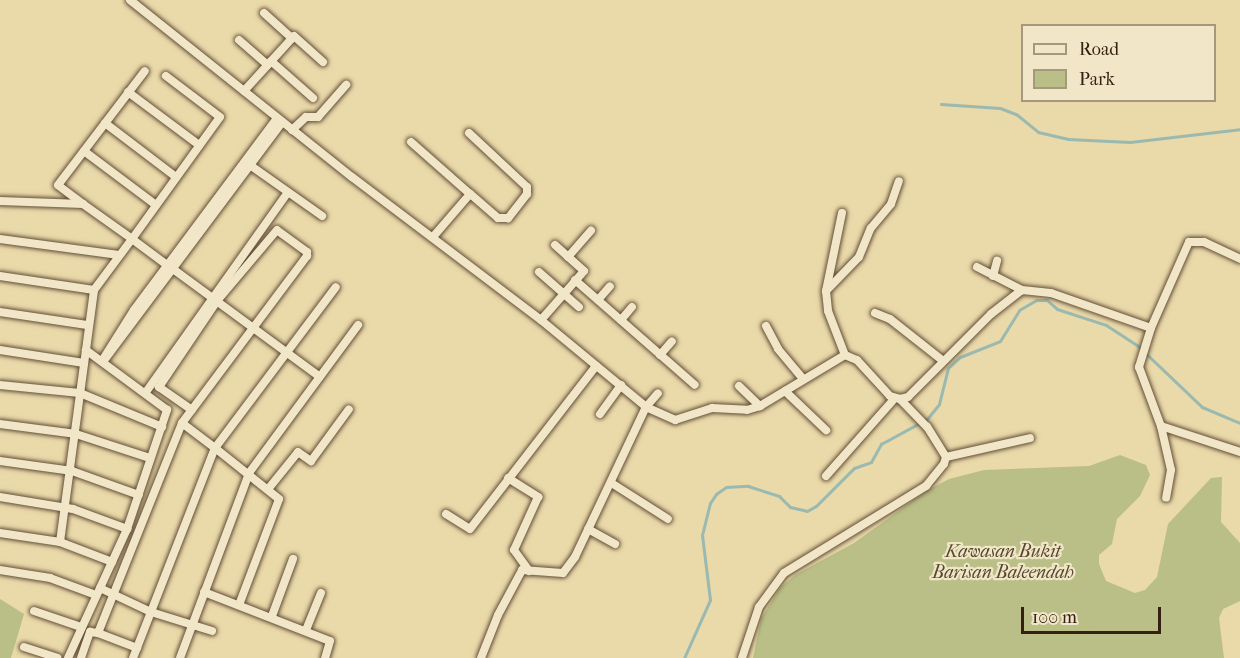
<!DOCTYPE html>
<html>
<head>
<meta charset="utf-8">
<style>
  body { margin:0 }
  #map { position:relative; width:1240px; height:658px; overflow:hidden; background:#ead9a9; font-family:"IM FELL French Canon",serif }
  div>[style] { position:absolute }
  .green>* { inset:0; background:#b9bf86 }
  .stream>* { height:3px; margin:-1.5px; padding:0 1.5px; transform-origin:1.5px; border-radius:1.5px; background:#9ab9b0 }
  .roads { filter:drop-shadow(0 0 2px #624e38) drop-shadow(0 0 2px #624e38) }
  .street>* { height:8px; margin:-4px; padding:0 4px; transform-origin:4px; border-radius:4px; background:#f1e6c7 }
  span { translate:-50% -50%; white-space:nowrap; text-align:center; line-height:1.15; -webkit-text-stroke:4.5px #f1e6c7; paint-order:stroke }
  .park-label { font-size:18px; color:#564830; font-style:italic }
  .legend { position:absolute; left:1021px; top:24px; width:195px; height:78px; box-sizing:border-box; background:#f1e6c7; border:2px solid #a6977f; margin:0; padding:8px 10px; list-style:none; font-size:18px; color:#352013 }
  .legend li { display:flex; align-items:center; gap:12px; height:30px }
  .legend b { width:30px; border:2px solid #a6977f }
  .scale { position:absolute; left:1021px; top:607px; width:140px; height:27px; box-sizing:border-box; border:3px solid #352013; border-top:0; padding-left:8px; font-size:18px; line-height:21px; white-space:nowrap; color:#352013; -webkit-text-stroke:4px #f1e6c7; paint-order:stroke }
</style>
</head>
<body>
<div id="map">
  <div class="green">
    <div style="clip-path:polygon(1120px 455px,1146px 465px,1150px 475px,1140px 496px,1117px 519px,1112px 544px,1099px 555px,1099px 564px,1106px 581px,1135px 593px,1145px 590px,1157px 577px,1168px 524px,1211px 478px,1222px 477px,1221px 522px,1240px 543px,1240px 601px,1223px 609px,1219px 618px,1224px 658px,753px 658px,761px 619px,780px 588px,795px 575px,854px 543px,928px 490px,949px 479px,984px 470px,1089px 466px)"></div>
    <div style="clip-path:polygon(0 599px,24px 614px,11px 658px,0 658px)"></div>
  </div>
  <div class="stream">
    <div style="left:941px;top:104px;width:59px;rotate:3.9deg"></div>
    <div style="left:1000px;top:108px;width:17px;rotate:21deg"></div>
    <div style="left:1016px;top:114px;width:28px;rotate:39deg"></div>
    <div style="left:1038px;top:132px;width:31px;rotate:13deg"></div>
    <div style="left:1068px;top:139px;width:62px;rotate:2.8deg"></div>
    <div style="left:1130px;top:142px;width:111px;rotate:-6.7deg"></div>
    <div style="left:684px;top:658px;width:64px;rotate:-65.9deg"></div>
    <div style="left:710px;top:600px;width:65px;rotate:-97deg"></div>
    <div style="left:702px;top:535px;width:33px;rotate:-76deg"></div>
    <div style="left:710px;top:503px;width:11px;rotate:-56deg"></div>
    <div style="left:716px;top:494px;width:12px;rotate:-35deg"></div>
    <div style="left:726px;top:487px;width:22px;rotate:-3deg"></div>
    <div style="left:748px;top:486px;width:33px;rotate:18deg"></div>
    <div style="left:779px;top:496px;width:16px;rotate:45deg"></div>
    <div style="left:790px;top:507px;width:17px;rotate:13deg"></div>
    <div style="left:807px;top:511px;width:10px;rotate:-29deg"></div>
    <div style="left:816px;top:506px;width:54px;rotate:-45deg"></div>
    <div style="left:854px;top:468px;width:18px;rotate:-19deg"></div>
    <div style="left:871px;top:462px;width:21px;rotate:-61deg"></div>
    <div style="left:881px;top:444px;width:52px;rotate:-28.5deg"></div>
    <div style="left:927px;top:419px;width:19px;rotate:-51deg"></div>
    <div style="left:939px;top:404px;width:37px;rotate:-76deg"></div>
    <div style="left:948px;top:368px;width:16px;rotate:-43deg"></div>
    <div style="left:960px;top:357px;width:43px;rotate:-21.8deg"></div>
    <div style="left:1000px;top:341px;width:36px;rotate:-58deg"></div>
    <div style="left:1019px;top:310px;width:20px;rotate:-30deg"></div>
    <div style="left:1036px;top:300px;width:11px"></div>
    <div style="left:1047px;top:300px;width:13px;rotate:42deg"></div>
    <div style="left:1057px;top:309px;width:52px;rotate:18.1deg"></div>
    <div style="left:1106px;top:325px;width:37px;rotate:33deg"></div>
    <div style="left:1137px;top:345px;width:90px;rotate:43.6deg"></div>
    <div style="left:1202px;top:407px;width:41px;rotate:22.8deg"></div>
  </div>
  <div class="roads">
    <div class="street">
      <div style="left:130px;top:0;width:284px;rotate:38.6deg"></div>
      <div style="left:352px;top:177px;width:237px;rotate:37.1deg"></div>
      <div style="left:541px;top:320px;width:136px;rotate:39.6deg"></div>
      <div style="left:646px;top:407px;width:32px;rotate:24deg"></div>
      <div style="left:675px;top:420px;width:39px;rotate:-18deg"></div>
      <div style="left:712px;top:408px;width:35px;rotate:3deg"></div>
      <div style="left:747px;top:410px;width:14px;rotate:-17deg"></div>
      <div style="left:760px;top:406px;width:99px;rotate:-31deg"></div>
      <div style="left:845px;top:355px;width:13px;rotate:23deg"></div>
      <div style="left:857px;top:360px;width:49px;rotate:47.5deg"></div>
      <div style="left:890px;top:396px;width:10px;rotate:17deg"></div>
      <div style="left:900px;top:399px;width:8px;rotate:-14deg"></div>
      <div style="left:908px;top:397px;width:117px;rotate:-45deg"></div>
      <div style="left:991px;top:314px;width:39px;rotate:-38deg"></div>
      <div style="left:1022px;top:290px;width:29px;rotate:6deg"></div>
      <div style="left:1051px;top:293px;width:106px;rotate:19.3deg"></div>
      <div style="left:1151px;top:328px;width:94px;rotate:-66.2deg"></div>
      <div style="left:1189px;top:242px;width:15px"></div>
      <div style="left:1204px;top:242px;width:40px;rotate:25deg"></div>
      <div style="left:264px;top:13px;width:38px;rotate:42deg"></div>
      <div style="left:239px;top:40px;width:38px;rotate:41deg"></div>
      <div style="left:271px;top:61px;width:56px;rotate:41.4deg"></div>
      <div style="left:244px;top:91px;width:74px;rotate:-47.7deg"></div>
      <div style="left:294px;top:36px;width:39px;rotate:42deg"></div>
      <div style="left:128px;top:92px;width:89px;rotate:36.7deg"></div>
      <div style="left:105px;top:123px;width:89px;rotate:37.3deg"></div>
      <div style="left:292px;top:130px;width:19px;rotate:-43deg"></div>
      <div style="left:306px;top:117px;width:12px"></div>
      <div style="left:318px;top:117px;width:43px;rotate:-48.8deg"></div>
      <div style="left:469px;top:133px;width:79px;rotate:43deg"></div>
      <div style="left:527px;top:187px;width:7px;rotate:90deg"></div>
      <div style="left:527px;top:194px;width:31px;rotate:128deg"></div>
      <div style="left:508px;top:218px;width:10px;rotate:180deg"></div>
      <div style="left:498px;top:218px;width:37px;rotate:-139deg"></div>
      <div style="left:411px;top:142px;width:79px;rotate:41.4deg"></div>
      <div style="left:470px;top:194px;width:57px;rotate:130.7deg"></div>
      <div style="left:84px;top:151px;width:90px;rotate:36.9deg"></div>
      <div style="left:247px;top:163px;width:92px;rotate:35.2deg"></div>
      <div style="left:0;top:201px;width:83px;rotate:2.1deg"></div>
      <div style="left:83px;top:204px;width:60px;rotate:35.5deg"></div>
      <div style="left:132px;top:239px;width:150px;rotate:-54.2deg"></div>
      <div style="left:220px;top:117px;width:68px;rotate:-142.8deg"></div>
      <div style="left:83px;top:204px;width:31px;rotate:-143deg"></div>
      <div style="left:58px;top:185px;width:143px;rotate:-52.7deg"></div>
      <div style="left:842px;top:213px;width:80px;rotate:101.6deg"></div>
      <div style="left:826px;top:291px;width:20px;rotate:84deg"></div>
      <div style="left:828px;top:311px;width:47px;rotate:68.9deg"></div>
      <div style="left:0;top:239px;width:120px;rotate:7.7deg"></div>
      <div style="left:568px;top:257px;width:35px;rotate:-49deg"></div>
      <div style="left:977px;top:267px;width:51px;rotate:27.1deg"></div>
      <div style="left:173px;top:269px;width:182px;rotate:36.3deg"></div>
      <div style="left:539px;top:272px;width:53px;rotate:41.2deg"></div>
      <div style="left:0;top:276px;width:95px;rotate:8.5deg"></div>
      <div style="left:993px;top:276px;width:16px;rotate:-75deg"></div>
      <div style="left:575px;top:280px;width:159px;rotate:41.2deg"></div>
      <div style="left:826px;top:291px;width:47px;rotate:-45.9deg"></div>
      <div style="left:859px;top:257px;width:31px;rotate:-68deg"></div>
      <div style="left:871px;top:228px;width:31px;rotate:-50deg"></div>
      <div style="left:891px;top:204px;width:24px;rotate:-71deg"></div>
      <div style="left:598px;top:300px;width:18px;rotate:-49deg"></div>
      <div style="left:0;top:312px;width:88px;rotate:8.5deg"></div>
      <div style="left:875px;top:313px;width:16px;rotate:22deg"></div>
      <div style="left:890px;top:319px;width:66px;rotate:38.3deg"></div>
      <div style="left:541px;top:320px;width:65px;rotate:-48.7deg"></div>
      <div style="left:584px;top:271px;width:39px;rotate:-138deg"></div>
      <div style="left:621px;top:320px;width:17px;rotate:-50deg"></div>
      <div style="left:766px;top:326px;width:26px;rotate:62deg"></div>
      <div style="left:778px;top:349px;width:39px;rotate:50deg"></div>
      <div style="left:1151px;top:328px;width:41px;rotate:107.1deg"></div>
      <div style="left:1139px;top:367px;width:63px;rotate:69.6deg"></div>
      <div style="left:1161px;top:426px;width:45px;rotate:77.2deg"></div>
      <div style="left:1171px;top:470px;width:28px;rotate:100deg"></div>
      <div style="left:0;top:350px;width:85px;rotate:8.8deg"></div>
      <div style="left:660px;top:355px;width:18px;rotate:-49deg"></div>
      <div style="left:105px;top:359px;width:296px;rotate:-53.2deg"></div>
      <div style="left:102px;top:361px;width:60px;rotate:-57.9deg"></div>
      <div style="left:134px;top:310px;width:239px;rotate:-53.3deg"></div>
      <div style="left:0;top:385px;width:80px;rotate:5.7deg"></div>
      <div style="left:80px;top:393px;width:89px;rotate:22.5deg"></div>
      <div style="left:739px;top:386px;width:29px;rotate:44deg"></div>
      <div style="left:785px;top:391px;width:57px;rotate:43.6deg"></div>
      <div style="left:146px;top:392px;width:245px;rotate:-54.6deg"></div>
      <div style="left:600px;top:414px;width:36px;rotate:-54deg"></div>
      <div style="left:0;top:424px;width:77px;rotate:7.5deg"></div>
      <div style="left:76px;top:434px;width:78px;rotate:18deg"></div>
      <div style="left:1161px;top:426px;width:83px;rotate:18.2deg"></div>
      <div style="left:946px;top:457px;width:86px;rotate:-12.7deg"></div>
      <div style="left:0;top:461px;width:73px;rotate:7.9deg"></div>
      <div style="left:72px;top:471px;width:71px;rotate:19.7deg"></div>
      <div style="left:826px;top:476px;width:104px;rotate:-48.5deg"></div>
      <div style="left:508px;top:478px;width:36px;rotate:32deg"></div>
      <div style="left:538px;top:497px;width:58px;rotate:114.4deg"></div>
      <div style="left:514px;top:550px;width:26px;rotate:54deg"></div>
      <div style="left:613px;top:484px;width:65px;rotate:32.5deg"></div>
      <div style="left:269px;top:488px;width:46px;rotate:-51.1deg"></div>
      <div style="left:298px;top:452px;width:16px;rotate:35deg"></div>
      <div style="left:311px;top:461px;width:64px;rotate:-53.8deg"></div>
      <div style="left:0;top:497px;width:74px;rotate:9.3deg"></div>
      <div style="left:73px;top:509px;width:58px;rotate:20.3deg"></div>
      <div style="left:446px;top:514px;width:28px;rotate:32deg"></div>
      <div style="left:470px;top:529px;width:206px;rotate:-52.3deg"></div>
      <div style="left:588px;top:529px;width:31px;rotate:29deg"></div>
      <div style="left:0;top:533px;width:61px;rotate:8.5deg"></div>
      <div style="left:60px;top:542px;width:56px;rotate:21deg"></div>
      <div style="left:60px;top:542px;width:254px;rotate:-82.3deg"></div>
      <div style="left:94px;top:290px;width:64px;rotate:-53.3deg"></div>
      <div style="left:132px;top:239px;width:44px;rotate:36.6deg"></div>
      <div style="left:0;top:570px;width:51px;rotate:9.1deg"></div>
      <div style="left:50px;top:578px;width:49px;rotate:20.3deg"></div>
      <div style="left:100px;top:588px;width:56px;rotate:25.2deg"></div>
      <div style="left:151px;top:612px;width:64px;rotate:17.3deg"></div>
      <div style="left:204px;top:592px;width:135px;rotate:21.3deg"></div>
      <div style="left:330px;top:641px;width:18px;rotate:106deg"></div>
      <div style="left:239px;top:605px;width:113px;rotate:-69.3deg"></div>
      <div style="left:279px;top:499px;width:82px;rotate:-141.4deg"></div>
      <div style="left:215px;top:448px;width:201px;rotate:-53.1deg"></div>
      <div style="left:34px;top:611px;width:50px;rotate:18.8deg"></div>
      <div style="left:272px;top:616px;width:61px;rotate:-69.8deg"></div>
      <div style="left:306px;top:630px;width:40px;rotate:-68deg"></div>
      <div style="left:98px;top:633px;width:42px;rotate:21deg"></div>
      <div style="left:24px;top:647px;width:35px;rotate:18deg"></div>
      <div style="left:68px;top:658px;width:142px;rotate:-65.4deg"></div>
      <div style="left:127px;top:529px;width:126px;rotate:-71.4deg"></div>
      <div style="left:167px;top:410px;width:101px;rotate:-143.5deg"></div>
      <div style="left:81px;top:658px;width:28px;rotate:-71deg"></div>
      <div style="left:90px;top:632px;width:8px;rotate:7deg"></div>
      <div style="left:98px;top:633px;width:226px;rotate:-68.2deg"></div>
      <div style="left:182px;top:423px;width:209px;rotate:-53.2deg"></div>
      <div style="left:307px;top:256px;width:4px;rotate:-90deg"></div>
      <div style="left:307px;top:252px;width:37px;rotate:-144deg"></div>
      <div style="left:277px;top:230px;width:93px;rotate:130.2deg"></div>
      <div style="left:217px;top:301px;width:104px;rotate:124deg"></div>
      <div style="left:159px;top:387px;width:40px;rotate:34.9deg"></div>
      <div style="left:133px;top:658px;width:225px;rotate:-68.7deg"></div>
      <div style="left:215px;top:448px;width:41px;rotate:-142.9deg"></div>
      <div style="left:180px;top:658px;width:197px;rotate:-69.5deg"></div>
      <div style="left:249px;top:473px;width:184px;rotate:-53.6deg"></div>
      <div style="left:481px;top:658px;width:46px;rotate:-68.4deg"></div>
      <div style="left:498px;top:615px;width:51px;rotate:-61.9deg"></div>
      <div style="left:522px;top:570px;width:41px;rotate:4.2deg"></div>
      <div style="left:563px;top:573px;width:20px;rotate:-53deg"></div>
      <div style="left:575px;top:557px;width:166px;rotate:-64.7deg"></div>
      <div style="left:646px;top:407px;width:18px;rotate:-49deg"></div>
      <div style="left:742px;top:658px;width:54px;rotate:-71.6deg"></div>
      <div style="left:759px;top:607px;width:42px;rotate:-53.7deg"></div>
      <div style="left:784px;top:573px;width:167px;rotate:-31.5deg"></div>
      <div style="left:926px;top:486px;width:28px;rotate:-51deg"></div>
      <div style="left:944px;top:464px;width:7px;rotate:-74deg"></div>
      <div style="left:946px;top:457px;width:36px;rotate:-122deg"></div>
      <div style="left:927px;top:427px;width:39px;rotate:-134deg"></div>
    </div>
  </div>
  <div class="park-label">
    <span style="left:1003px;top:563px">Kawasan Bukit<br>Barisan Baleendah</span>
  </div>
  <ul class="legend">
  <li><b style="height:8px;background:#f1e6c7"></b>Road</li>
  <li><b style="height:16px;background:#b9bf86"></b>Park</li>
  </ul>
  <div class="scale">100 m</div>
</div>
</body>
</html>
